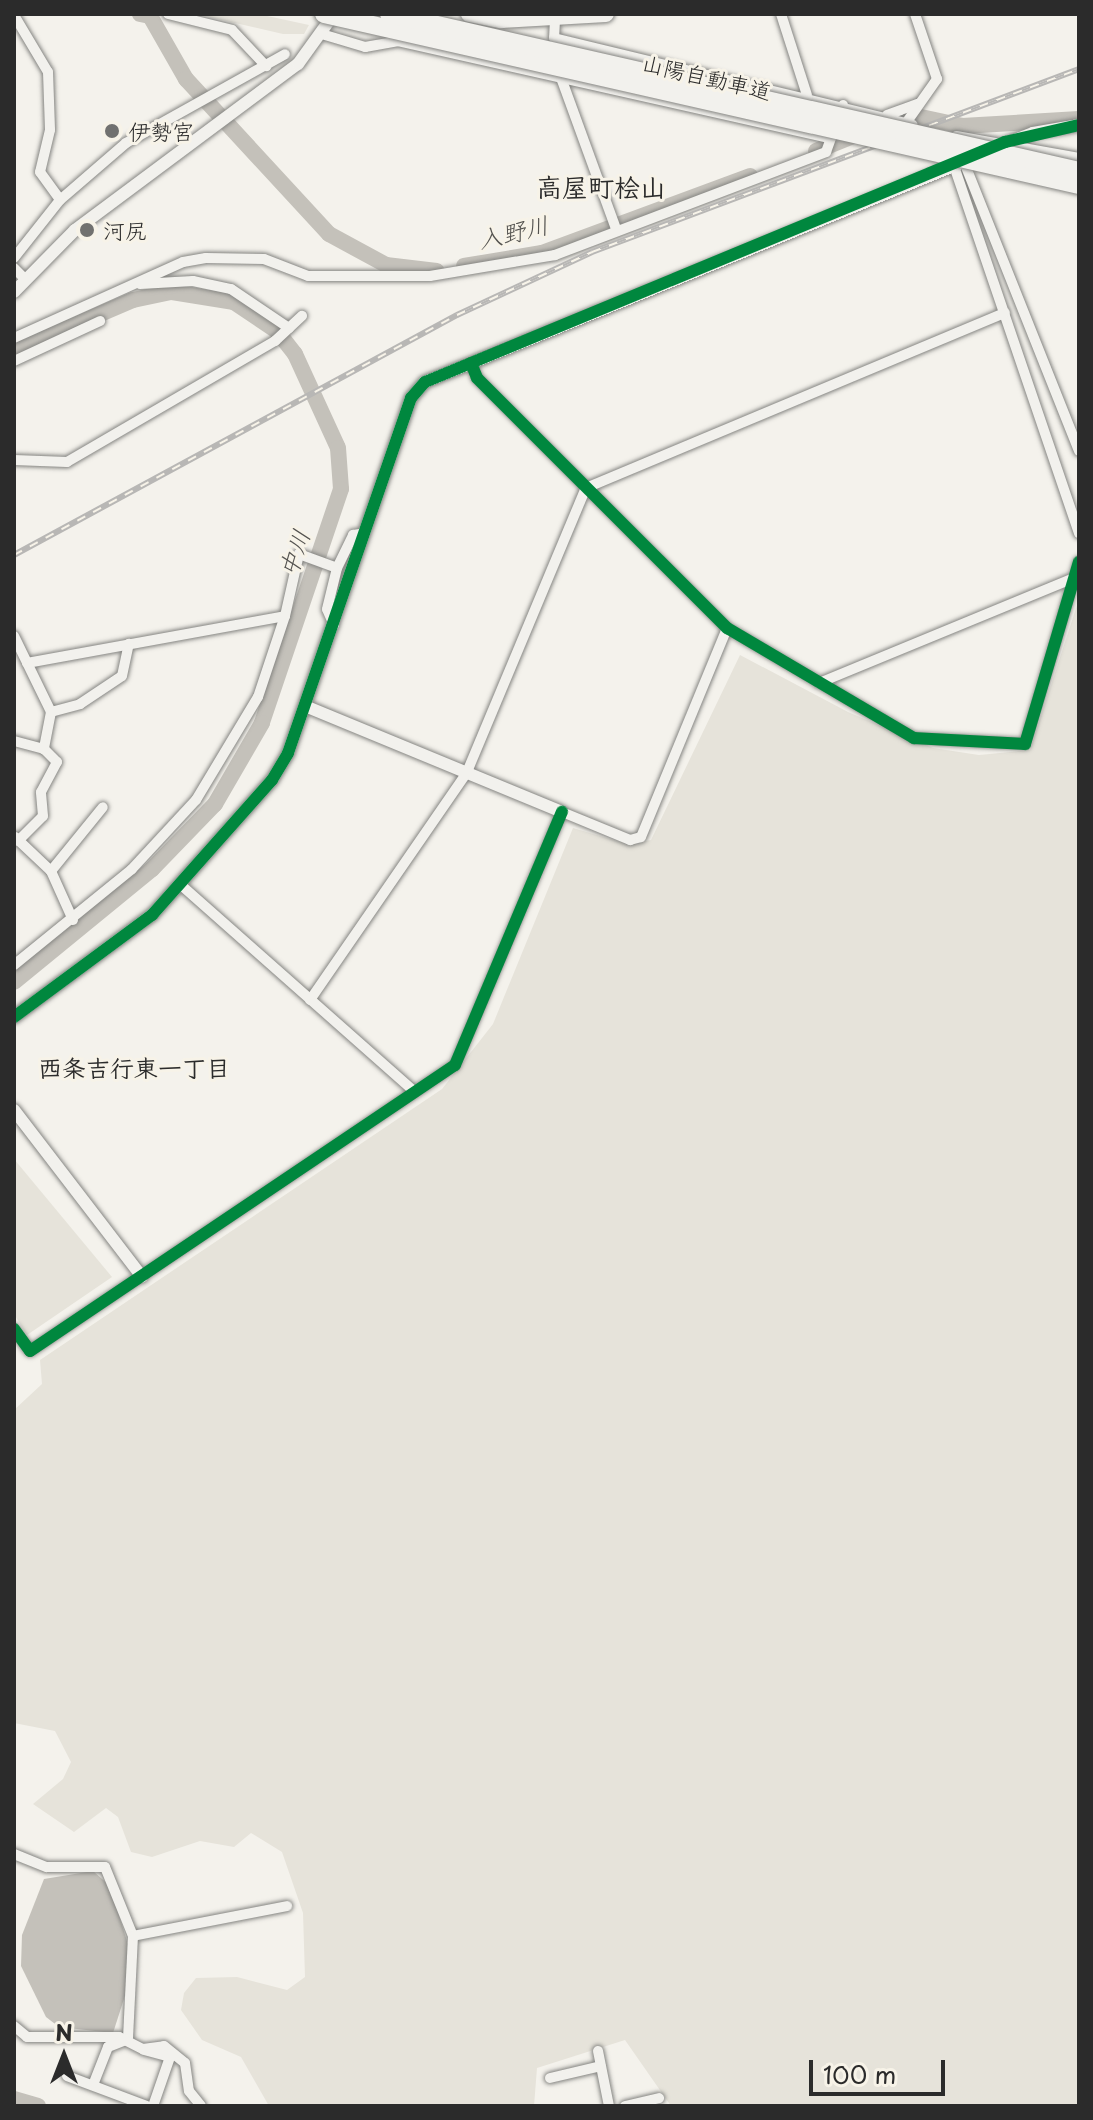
<!DOCTYPE html>
<html>
<head>
<meta charset="utf-8">
<style>
  body { margin:0 }
  #map { position:relative; width:1093px; height:2120px; overflow:hidden; background:#f4f2ec; font-family:"Playpen Sans","Klee One",sans-serif }
  div>[style] { position:absolute }
  .green>* { inset:0; background:#e6e3da }
  .water>* { inset:0; background:#c4c1ba }
  .river>* { height:16px; margin:-8px; padding:0 8px; transform-origin:8px; border-radius:8px; background:#c4c1ba }
  .roads { filter:drop-shadow(0 0 2px #858582) drop-shadow(0 0 2px #858582) }
  .minor>* { height:10px; margin:-5px; padding:0 5px; transform-origin:5px; border-radius:5px; background:#f2f1ed }
  .tertiary>* { height:12px; margin:-6px; padding:0 6px; transform-origin:6px; border-radius:6px; background:#f2f1ed }
  .primary>* { height:16px; margin:-8px; padding:0 8px; transform-origin:8px; border-radius:8px; background:#f2f1ed }
  .rail>* { height:6px; margin-top:-3px; transform-origin:0; background:repeating-linear-gradient(90deg,#f7f3e8 0 9px,#b8b7b5 0 18px); box-sizing:border-box; border-block:2px solid #b8b7b5 }
  .bridges { filter:drop-shadow(0 0 2px #858582) drop-shadow(0 0 2px #858582) }
  .motorway-bridge>* { height:18px; margin:-9px; padding:0 9px; transform-origin:9px; border-radius:9px; background:#f2f1ed }
  .cycleway>* { height:12px; margin:-6px; padding:0 6px; transform-origin:6px; border-radius:6px; background:#00873e }
  .dots>* { width:22px; height:22px; translate:-50% -50%; box-sizing:border-box; border:4px solid #f7f3e8; border-radius:50% }
  span { translate:-50% -50%; white-space:nowrap; text-align:center; line-height:1.15; -webkit-text-stroke:6px #f7f3e8; paint-order:stroke }
  .street-label { font-size:22px; color:#2b2b2b }
  .poi-label { font-size:22px; color:#2b2b2b }
  .left { translate:0 -50%; text-align:left }
  .water-label { font-size:24px; color:#53524f; font-style:italic }
  .neighbourhood-label { font-size:24px; color:#2b2b2b; font-weight:700 }
  .quarter-label { font-size:26px; color:#2b2b2b; font-weight:700 }
  .frame { position:absolute; inset:0; border:16px solid #2b2b2b; pointer-events:none }
  .north { position:absolute; left:24px; top:2016px; width:80px; height:80px; -webkit-text-stroke:6px #f7f3e8; paint-order:stroke; rotate:0deg; font-size:22px; font-weight:700; line-height:32px; text-align:center; color:#2b2b2b }
  .north::after { content:''; display:block; margin:auto; width:28px; height:36px; background:#2b2b2b; clip-path:polygon(50% 0,100% 100%,50% 72%,0 100%) }
  .scale { position:absolute; left:809px; top:2060px; width:136px; height:36px; box-sizing:border-box; border:4px solid #2b2b2b; border-top:0; padding-left:10px; font-size:24px; line-height:28px; white-space:nowrap; color:#2b2b2b; -webkit-text-stroke:6px #f7f3e8; paint-order:stroke }
</style>
</head>
<body>
<div id="map">
  <div class="green">
    <div style="clip-path:polygon(196px 14px,258px 14px,309px 25px,304px 34px,283px 34px)"></div>
    <div style="clip-path:polygon(1079px 599px,1079px 2106px,671px 2106px,625px 2040px,537px 2068px,534px 2106px,269px 2106px,241px 2057px,202px 2040px,181px 2010px,184px 1993px,196px 1978px,237px 1977px,287px 1990px,305px 1977px,303px 1913px,282px 1852px,251px 1833px,234px 1847px,200px 1841px,152px 1857px,131px 1852px,118px 1817px,106px 1808px,74px 1832px,33px 1804px,63px 1779px,71px 1762px,55px 1731px,14px 1723px,14px 1410px,42px 1384px,40px 1360px,442px 1089px,493px 1024px,573px 828px,627px 844px,651px 840px,740px 655px,848px 712px,933px 748px,979px 755px,1030px 750px)"></div>
    <div style="clip-path:polygon(14px 1159px,112px 1277px,27px 1335px,14px 1314px)"></div>
  </div>
  <div class="water">
    <div style="clip-path:polygon(93px 1871px,110px 1886px,130px 1951px,131px 1977px,113px 2033px,59px 2027px,46px 2017px,21px 1966px,22px 1935px,44px 1879px)"></div>
  </div>
  <div class="river">
    <div style="left:140px;top:14px;width:10px;rotate:11deg"></div>
    <div style="left:150px;top:16px;width:73px;rotate:60.3deg"></div>
    <div style="left:186px;top:79px;width:211px;rotate:47.3deg"></div>
    <div style="left:329px;top:234px;width:65px;rotate:28.5deg"></div>
    <div style="left:386px;top:265px;width:51px;rotate:6.7deg"></div>
    <div style="left:816px;top:151px;width:98px;rotate:-22.1deg"></div>
    <div style="left:907px;top:114px;width:56px;rotate:12.3deg"></div>
    <div style="left:962px;top:126px;width:117px;rotate:-3.4deg"></div>
    <div style="left:464px;top:266px;width:79px;rotate:-9.5deg"></div>
    <div style="left:542px;top:253px;width:222px;rotate:-20.3deg"></div>
    <div style="left:14px;top:351px;width:129px;rotate:-23.2deg"></div>
    <div style="left:133px;top:300px;width:40px;rotate:-12deg"></div>
    <div style="left:172px;top:292px;width:63px;rotate:9.2deg"></div>
    <div style="left:234px;top:302px;width:52px;rotate:34deg"></div>
    <div style="left:277px;top:331px;width:29px;rotate:52deg"></div>
    <div style="left:295px;top:354px;width:103px;rotate:65.4deg"></div>
    <div style="left:338px;top:448px;width:41px;rotate:85.8deg"></div>
    <div style="left:341px;top:489px;width:247px;rotate:108.7deg"></div>
    <div style="left:262px;top:723px;width:94px;rotate:120.1deg"></div>
    <div style="left:215px;top:804px;width:91px;rotate:134.1deg"></div>
    <div style="left:152px;top:869px;width:178px;rotate:140.7deg"></div>
    <div style="left:14px;top:2099px;width:25px;rotate:16deg"></div>
  </div>
  <div class="roads">
    <div class="minor">
      <div style="left:168px;top:14px;width:66px;rotate:14deg"></div>
      <div style="left:232px;top:30px;width:50px;rotate:46.6deg"></div>
      <div style="left:781px;top:14px;width:85px;rotate:72.2deg"></div>
      <div style="left:14px;top:15px;width:66px;rotate:59.2deg"></div>
      <div style="left:48px;top:72px;width:58px;rotate:88deg"></div>
      <div style="left:50px;top:130px;width:43px;rotate:103.4deg"></div>
      <div style="left:40px;top:172px;width:34px;rotate:54deg"></div>
      <div style="left:555px;top:20px;width:18px;rotate:93deg"></div>
      <div style="left:554px;top:38px;width:369px;rotate:13.6deg"></div>
      <div style="left:325px;top:35px;width:42px;rotate:16.7deg"></div>
      <div style="left:365px;top:47px;width:34px;rotate:-10deg"></div>
      <div style="left:398px;top:41px;width:441px;rotate:12.7deg"></div>
      <div style="left:560px;top:75px;width:164px;rotate:70deg"></div>
      <div style="left:887px;top:115px;width:33px;rotate:-20deg"></div>
      <div style="left:906px;top:123px;width:54px;rotate:-54.8deg"></div>
      <div style="left:937px;top:79px;width:69px;rotate:-108.7deg"></div>
      <div style="left:956px;top:136px;width:125px;rotate:10.1deg"></div>
      <div style="left:964px;top:162px;width:311px;rotate:68.3deg"></div>
      <div style="left:954px;top:166px;width:388px;rotate:71.2deg"></div>
      <div style="left:14px;top:258px;width:74px;rotate:-51.6deg"></div>
      <div style="left:60px;top:200px;width:87px;rotate:-40.8deg"></div>
      <div style="left:126px;top:143px;width:182px;rotate:-29.2deg"></div>
      <div style="left:14px;top:268px;width:13px;rotate:45deg"></div>
      <div style="left:140px;top:284px;width:53px;rotate:-3.2deg"></div>
      <div style="left:193px;top:281px;width:39px;rotate:12deg"></div>
      <div style="left:231px;top:289px;width:70px;rotate:33.9deg"></div>
      <div style="left:14px;top:338px;width:185px;rotate:-24.2deg"></div>
      <div style="left:183px;top:262px;width:23px;rotate:-10deg"></div>
      <div style="left:206px;top:258px;width:58px;rotate:1deg"></div>
      <div style="left:264px;top:259px;width:47px;rotate:21.1deg"></div>
      <div style="left:308px;top:276px;width:122px"></div>
      <div style="left:430px;top:276px;width:127px;rotate:-9.5deg"></div>
      <div style="left:555px;top:255px;width:290px;rotate:-20.8deg"></div>
      <div style="left:826px;top:152px;width:50px;rotate:-70.1deg"></div>
      <div style="left:14px;top:361px;width:95px;rotate:-24.9deg"></div>
      <div style="left:471px;top:363px;width:16px;rotate:68deg"></div>
      <div style="left:477px;top:378px;width:354px;rotate:45deg"></div>
      <div style="left:727px;top:628px;width:217px;rotate:30.5deg"></div>
      <div style="left:914px;top:738px;width:111px;rotate:3.1deg"></div>
      <div style="left:1025px;top:744px;width:190px;rotate:-73.5deg"></div>
      <div style="left:14px;top:460px;width:53px;rotate:2.2deg"></div>
      <div style="left:67px;top:462px;width:241px;rotate:-30.2deg"></div>
      <div style="left:275px;top:341px;width:37px;rotate:-43deg"></div>
      <div style="left:334px;top:625px;width:17px;rotate:-114deg"></div>
      <div style="left:327px;top:609px;width:42px;rotate:-76.3deg"></div>
      <div style="left:337px;top:568px;width:37px;rotate:-64deg"></div>
      <div style="left:353px;top:535px;width:12px;rotate:-9deg"></div>
      <div style="left:14px;top:636px;width:85px;rotate:64deg"></div>
      <div style="left:51px;top:712px;width:38px;rotate:101deg"></div>
      <div style="left:44px;top:749px;width:31px;rotate:-165deg"></div>
      <div style="left:27px;top:663px;width:262px;rotate:-10.3deg"></div>
      <div style="left:285px;top:616px;width:64px;rotate:-77.3deg"></div>
      <div style="left:299px;top:554px;width:40px;rotate:20.2deg"></div>
      <div style="left:819px;top:683px;width:276px;rotate:-22.4deg"></div>
      <div style="left:51px;top:712px;width:30px;rotate:-15deg"></div>
      <div style="left:80px;top:704px;width:50px;rotate:-33.7deg"></div>
      <div style="left:122px;top:676px;width:33px;rotate:-78deg"></div>
      <div style="left:15px;top:837px;width:50px;rotate:43.4deg"></div>
      <div style="left:18px;top:841px;width:35px;rotate:-45deg"></div>
      <div style="left:43px;top:816px;width:24px;rotate:-95deg"></div>
      <div style="left:41px;top:792px;width:34px;rotate:-62deg"></div>
      <div style="left:57px;top:762px;width:18px;rotate:-135deg"></div>
      <div style="left:181px;top:885px;width:312px;rotate:41.5deg"></div>
      <div style="left:73px;top:920px;width:54px;rotate:-114.2deg"></div>
      <div style="left:51px;top:871px;width:82px;rotate:-50.9deg"></div>
      <div style="left:14px;top:965px;width:152px;rotate:-39.1deg"></div>
      <div style="left:132px;top:869px;width:94px;rotate:-47.2deg"></div>
      <div style="left:196px;top:800px;width:120px;rotate:-59deg"></div>
      <div style="left:258px;top:697px;width:85px;rotate:-71.6deg"></div>
      <div style="left:310px;top:1000px;width:277px;rotate:-55.4deg"></div>
      <div style="left:467px;top:772px;width:308px;rotate:-67.3deg"></div>
      <div style="left:586px;top:488px;width:454px;rotate:-22.7deg"></div>
      <div style="left:14px;top:1329px;width:27px;rotate:54deg"></div>
      <div style="left:30px;top:1351px;width:512px;rotate:-33.94deg"></div>
      <div style="left:455px;top:1065px;width:275px;rotate:-67.1deg"></div>
      <div style="left:562px;top:812px;width:74px;rotate:22.4deg"></div>
      <div style="left:630px;top:840px;width:11px;rotate:-15deg"></div>
      <div style="left:641px;top:837px;width:226px;rotate:-67.6deg"></div>
      <div style="left:14px;top:1854px;width:35px;rotate:22deg"></div>
      <div style="left:47px;top:1867px;width:58px"></div>
      <div style="left:105px;top:1867px;width:74px;rotate:67.9deg"></div>
      <div style="left:133px;top:1936px;width:103px;rotate:92.8deg"></div>
      <div style="left:133px;top:1936px;width:157px;rotate:-11deg"></div>
      <div style="left:14px;top:2026px;width:17px;rotate:40deg"></div>
      <div style="left:27px;top:2037px;width:92px"></div>
      <div style="left:119px;top:2037px;width:27px;rotate:27deg"></div>
      <div style="left:143px;top:2049px;width:21px;rotate:-8deg"></div>
      <div style="left:164px;top:2046px;width:27px;rotate:39deg"></div>
      <div style="left:185px;top:2063px;width:28px;rotate:82deg"></div>
      <div style="left:189px;top:2091px;width:19px;rotate:51deg"></div>
      <div style="left:144px;top:2050px;width:27px;rotate:15deg"></div>
      <div style="left:170px;top:2057px;width:52px;rotate:109.1deg"></div>
      <div style="left:598px;top:2051px;width:56px;rotate:78.7deg"></div>
      <div style="left:67px;top:2076px;width:85px;rotate:20.6deg"></div>
      <div style="left:550px;top:2078px;width:52px;rotate:-13.2deg"></div>
      <div style="left:93px;top:2085px;width:41px;rotate:-68.5deg"></div>
      <div style="left:108px;top:2047px;width:19px;rotate:-21deg"></div>
      <div style="left:625px;top:2106px;width:35px;rotate:-13deg"></div>
    </div>
    <div class="tertiary">
      <div style="left:986px;top:151px;width:50px;rotate:-21deg"></div>
      <div style="left:1033px;top:133px;width:47px;rotate:-9.9deg"></div>
      <div style="left:14px;top:292px;width:87px;rotate:-45.5deg"></div>
      <div style="left:75px;top:230px;width:278px;rotate:-36.7deg"></div>
      <div style="left:298px;top:64px;width:62px;rotate:-54.2deg"></div>
      <div style="left:305px;top:706px;width:278px;rotate:22.4deg"></div>
      <div style="left:14px;top:1017px;width:172px;rotate:-36.5deg"></div>
      <div style="left:152px;top:915px;width:181px;rotate:-48.4deg"></div>
      <div style="left:272px;top:780px;width:31px;rotate:-59deg"></div>
      <div style="left:288px;top:753px;width:376px;rotate:-70.9deg"></div>
      <div style="left:411px;top:398px;width:21px;rotate:-49deg"></div>
      <div style="left:425px;top:382px;width:584px;rotate:-22.22deg"></div>
      <div style="left:14px;top:1110px;width:210px;rotate:52.5deg"></div>
    </div>
    <div class="primary">
      <div style="left:469px;top:14px;width:33px;rotate:11deg"></div>
      <div style="left:501px;top:20px;width:105px;rotate:-3.3deg"></div>
    </div>
  </div>
  <div class="rail">
    <div style="left:14px;top:555px;width:504px;rotate:-28.45deg"></div>
    <div style="left:457px;top:315px;width:149px;rotate:-25deg"></div>
    <div style="left:592px;top:252px;width:520px;rotate:-20.59deg"></div>
  </div>
  <div class="bridges">
    <div class="motorway-bridge">
      <div style="left:324px;top:14px;width:774px;rotate:12.76deg"></div>
      <div style="left:389px;top:14px;width:708px;rotate:12.82deg"></div>
    </div>
  </div>
  <div class="cycleway">
    <div style="left:471px;top:363px;width:16px;rotate:68deg"></div>
    <div style="left:477px;top:378px;width:354px;rotate:45deg"></div>
    <div style="left:727px;top:628px;width:217px;rotate:30.5deg"></div>
    <div style="left:914px;top:738px;width:111px;rotate:3.1deg"></div>
    <div style="left:1025px;top:744px;width:190px;rotate:-73.5deg"></div>
    <div style="left:14px;top:1017px;width:172px;rotate:-36.5deg"></div>
    <div style="left:152px;top:915px;width:181px;rotate:-48.4deg"></div>
    <div style="left:272px;top:780px;width:31px;rotate:-59deg"></div>
    <div style="left:288px;top:753px;width:376px;rotate:-70.9deg"></div>
    <div style="left:411px;top:398px;width:21px;rotate:-49deg"></div>
    <div style="left:425px;top:382px;width:628px;rotate:-22.48deg"></div>
    <div style="left:1005px;top:142px;width:76px;rotate:-12.9deg"></div>
    <div style="left:14px;top:1329px;width:27px;rotate:54deg"></div>
    <div style="left:30px;top:1351px;width:512px;rotate:-33.94deg"></div>
    <div style="left:455px;top:1065px;width:275px;rotate:-67.1deg"></div>
  </div>
  <div class="dots">
    <div style="left:112px;top:131px;background:#71716f"></div>
    <div style="left:87px;top:230px;background:#71716f"></div>
  </div>
  <div class="street-label">
    <span style="left:707px;top:76px;rotate:13deg">山陽自動車道</span>
  </div>
  <div class="poi-label">
    <span class="left" style="left:128px;top:131px">伊勢宮</span>
    <span class="left" style="left:103px;top:230px">河尻</span>
  </div>
  <div class="water-label">
    <span style="left:513px;top:232px;rotate:-13deg">入野川</span>
    <span style="left:294px;top:553px;rotate:-71deg">中川</span>
  </div>
  <div class="neighbourhood-label">
    <span style="left:134px;top:1068px">西条吉行東一丁目</span>
  </div>
  <div class="quarter-label">
    <span style="left:601px;top:187px">高屋町桧山</span>
  </div>
  <div class="frame"></div>
  <div class="north">N</div>
  <div class="scale">100 m</div>
</div>
</body>
</html>
